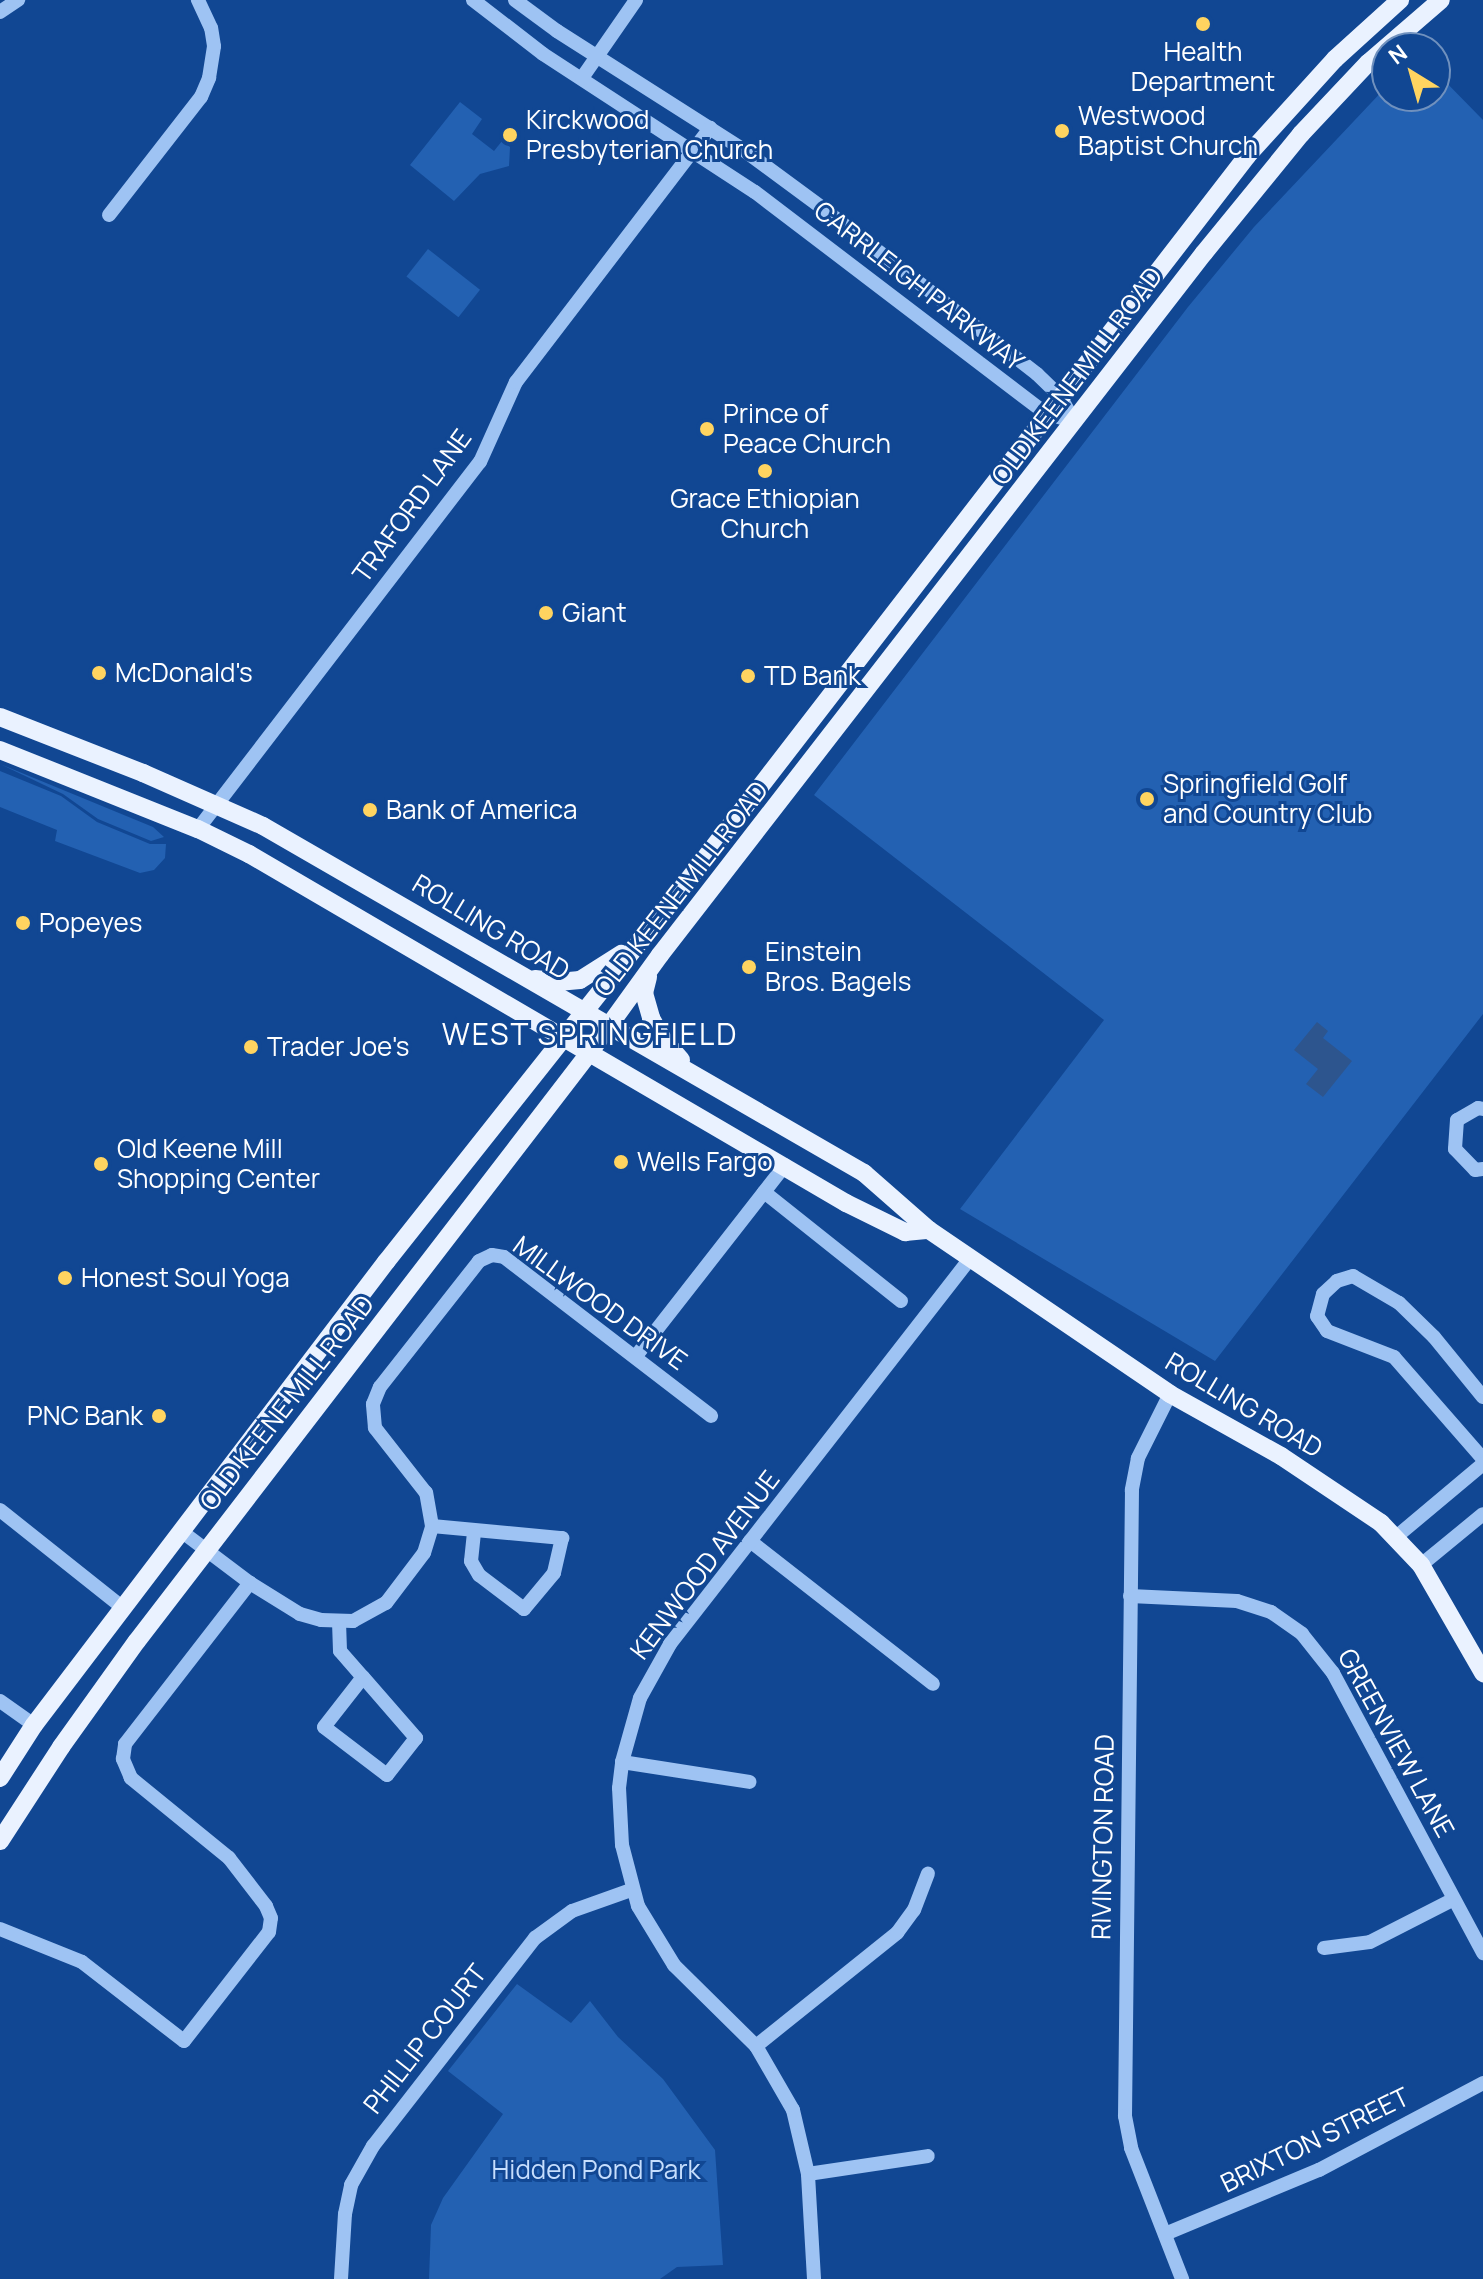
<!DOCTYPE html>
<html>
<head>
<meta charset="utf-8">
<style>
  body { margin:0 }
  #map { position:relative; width:1483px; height:2279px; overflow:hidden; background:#114793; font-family:Manrope,sans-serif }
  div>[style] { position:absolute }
  .green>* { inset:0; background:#2361b2; transform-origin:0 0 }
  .water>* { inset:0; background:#2d558e }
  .minor>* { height:14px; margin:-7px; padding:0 7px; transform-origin:7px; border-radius:7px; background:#9ec3f3 }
  .major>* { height:18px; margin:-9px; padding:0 9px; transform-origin:9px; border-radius:9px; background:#eaf2ff }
  .dots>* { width:22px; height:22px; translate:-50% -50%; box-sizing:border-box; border:4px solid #114793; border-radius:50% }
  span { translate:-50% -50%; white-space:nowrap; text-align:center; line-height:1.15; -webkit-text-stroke:6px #114793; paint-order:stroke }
  .poi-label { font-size:26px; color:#fff }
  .left { translate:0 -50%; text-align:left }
  .right { translate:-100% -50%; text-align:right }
  .street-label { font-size:26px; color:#fff }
  .park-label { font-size:26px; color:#c6defd }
  .quarter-label { font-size:30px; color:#fff; letter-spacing:2px }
  .north { position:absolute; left:1371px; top:32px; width:80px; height:80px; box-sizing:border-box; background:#114793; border:2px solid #7091be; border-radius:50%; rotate:323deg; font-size:22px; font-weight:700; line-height:32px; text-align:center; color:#fff }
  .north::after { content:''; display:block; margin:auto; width:28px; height:36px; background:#ffd460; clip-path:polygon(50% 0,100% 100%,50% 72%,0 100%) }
</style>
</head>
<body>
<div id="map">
  <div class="green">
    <div style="clip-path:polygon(1435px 71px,1483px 120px,1483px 1014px,1215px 1361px,960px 1209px,1104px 1020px,814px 795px,1188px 307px,1254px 227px,1387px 86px,1387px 96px,1435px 96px)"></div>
    <div style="clip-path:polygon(460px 102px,482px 119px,472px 134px,494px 151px,502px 141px,510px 147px,509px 166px,480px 174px,454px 201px,410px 165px)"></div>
    <div style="left:428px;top:249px;width:66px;height:35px;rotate:38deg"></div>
    <div style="clip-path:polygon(0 764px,153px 827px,164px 837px,151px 841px,98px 819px,63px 794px)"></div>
    <div style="clip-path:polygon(0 771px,61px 796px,97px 822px,150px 844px,166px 844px,165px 858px,154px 870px,140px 873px,55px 841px,57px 830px,0 807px)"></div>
    <div style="clip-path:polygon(517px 1984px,571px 2023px,590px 2001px,618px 2037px,663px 2079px,715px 2150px,723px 2265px,677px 2267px,660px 2279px,429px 2279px,431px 2225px,443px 2198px,503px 2114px,448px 2071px)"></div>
  </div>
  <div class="water">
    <div style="clip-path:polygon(1317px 1022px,1328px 1031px,1323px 1038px,1352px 1061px,1323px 1097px,1306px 1084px,1318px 1069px,1294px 1050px)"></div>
  </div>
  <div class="minor">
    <div style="left:473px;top:0;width:88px;rotate:37.6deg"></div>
    <div style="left:543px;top:54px;width:253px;rotate:33.1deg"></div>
    <div style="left:755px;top:192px;width:366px;rotate:37.3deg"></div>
    <div style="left:1046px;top:414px;width:29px;rotate:14deg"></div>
    <div style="left:515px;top:0;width:52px;rotate:36.4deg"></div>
    <div style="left:557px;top:31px;width:218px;rotate:32.5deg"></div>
    <div style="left:741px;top:148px;width:99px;rotate:36.4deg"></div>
    <div style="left:821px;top:207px;width:273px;rotate:37.7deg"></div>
    <div style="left:1037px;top:374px;width:32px;rotate:44deg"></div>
    <div style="left:1060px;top:396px;width:29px;rotate:61deg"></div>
    <div style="left:0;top:12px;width:22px;rotate:-34deg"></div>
    <div style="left:582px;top:78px;width:95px;rotate:-55.3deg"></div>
    <div style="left:109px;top:215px;width:150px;rotate:-52.1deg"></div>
    <div style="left:201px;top:97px;width:21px;rotate:-67deg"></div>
    <div style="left:209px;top:78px;width:32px;rotate:-81deg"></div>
    <div style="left:214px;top:46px;width:18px;rotate:-99deg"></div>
    <div style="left:211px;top:28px;width:31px;rotate:-115deg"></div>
    <div style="left:198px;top:829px;width:463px;rotate:-52.5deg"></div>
    <div style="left:480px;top:462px;width:88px;rotate:-65.8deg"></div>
    <div style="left:516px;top:382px;width:320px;rotate:-52.6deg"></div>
    <div style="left:1483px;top:1109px;width:5px;rotate:-169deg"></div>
    <div style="left:1478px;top:1108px;width:24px;rotate:150deg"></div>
    <div style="left:1457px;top:1120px;width:29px;rotate:94deg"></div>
    <div style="left:1455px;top:1149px;width:29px;rotate:46deg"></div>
    <div style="left:1475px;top:1170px;width:8px;rotate:-7deg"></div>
    <div style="left:764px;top:1192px;width:175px;rotate:38.5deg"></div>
    <div style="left:636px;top:1356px;width:242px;rotate:-52deg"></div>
    <div style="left:1170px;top:1394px;width:72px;rotate:116.6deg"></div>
    <div style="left:1138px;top:1458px;width:33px;rotate:101deg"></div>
    <div style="left:1132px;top:1490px;width:626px;rotate:90.64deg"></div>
    <div style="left:1125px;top:2116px;width:33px;rotate:79deg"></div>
    <div style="left:1131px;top:2148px;width:141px;rotate:68.7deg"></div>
    <div style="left:1483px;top:1397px;width:77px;rotate:-129.2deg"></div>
    <div style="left:1434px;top:1337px;width:49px;rotate:-135.8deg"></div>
    <div style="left:1399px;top:1303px;width:53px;rotate:-149.6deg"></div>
    <div style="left:1353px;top:1276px;width:17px;rotate:163deg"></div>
    <div style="left:1337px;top:1281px;width:19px;rotate:137deg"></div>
    <div style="left:1323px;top:1294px;width:23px;rotate:105deg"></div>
    <div style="left:1317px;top:1316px;width:18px;rotate:56deg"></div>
    <div style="left:1327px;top:1331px;width:72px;rotate:21.2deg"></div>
    <div style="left:1394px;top:1357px;width:135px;rotate:48.9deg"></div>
    <div style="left:0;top:1510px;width:157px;rotate:38.5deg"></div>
    <div style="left:432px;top:1526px;width:131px;rotate:5.3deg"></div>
    <div style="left:562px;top:1538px;width:36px;rotate:103deg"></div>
    <div style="left:554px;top:1573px;width:47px;rotate:129.8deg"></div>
    <div style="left:524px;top:1609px;width:56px;rotate:-142.9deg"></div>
    <div style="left:479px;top:1575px;width:16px;rotate:-120deg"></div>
    <div style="left:471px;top:1561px;width:29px;rotate:-84deg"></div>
    <div style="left:181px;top:1531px;width:86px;rotate:37deg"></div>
    <div style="left:250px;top:1583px;width:59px;rotate:31.8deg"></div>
    <div style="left:300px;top:1614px;width:22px;rotate:16deg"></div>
    <div style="left:321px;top:1620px;width:32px;rotate:2deg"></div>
    <div style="left:353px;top:1621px;width:38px;rotate:-29deg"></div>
    <div style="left:386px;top:1603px;width:63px;rotate:-52.8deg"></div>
    <div style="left:424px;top:1553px;width:28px;rotate:-73deg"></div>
    <div style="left:432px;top:1526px;width:34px;rotate:-100deg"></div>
    <div style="left:426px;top:1493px;width:83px;rotate:-128.1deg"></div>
    <div style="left:375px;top:1428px;width:24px;rotate:-95deg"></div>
    <div style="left:373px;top:1404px;width:18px;rotate:-68deg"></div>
    <div style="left:380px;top:1387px;width:160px;rotate:-51.8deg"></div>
    <div style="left:479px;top:1261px;width:14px;rotate:-25deg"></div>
    <div style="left:492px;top:1255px;width:12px;rotate:9deg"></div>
    <div style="left:504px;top:1257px;width:261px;rotate:37.5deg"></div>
    <div style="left:1396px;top:1537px;width:114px;rotate:-40deg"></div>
    <div style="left:750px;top:1541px;width:232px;rotate:38deg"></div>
    <div style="left:1421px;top:1565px;width:80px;rotate:-39.4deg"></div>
    <div style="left:1130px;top:1596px;width:107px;rotate:2.7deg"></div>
    <div style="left:1237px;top:1601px;width:36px;rotate:18deg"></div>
    <div style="left:1271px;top:1612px;width:38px;rotate:35deg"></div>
    <div style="left:1302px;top:1634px;width:50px;rotate:51.5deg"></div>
    <div style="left:1333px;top:1673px;width:318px;rotate:61.8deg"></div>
    <div style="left:339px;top:1622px;width:29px;rotate:88deg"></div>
    <div style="left:340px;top:1651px;width:35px;rotate:49deg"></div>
    <div style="left:363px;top:1677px;width:81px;rotate:49deg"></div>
    <div style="left:416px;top:1738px;width:47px;rotate:128.1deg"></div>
    <div style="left:387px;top:1775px;width:79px;rotate:-142.7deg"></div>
    <div style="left:324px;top:1727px;width:63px;rotate:-52deg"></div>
    <div style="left:0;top:1701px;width:42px;rotate:35.2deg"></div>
    <div style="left:622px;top:1762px;width:129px;rotate:8.9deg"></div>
    <div style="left:0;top:1929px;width:88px;rotate:21.9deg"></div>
    <div style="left:82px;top:1962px;width:129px;rotate:37.8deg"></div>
    <div style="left:184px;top:2041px;width:138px;rotate:-52.1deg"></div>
    <div style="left:269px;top:1932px;width:14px;rotate:-82deg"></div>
    <div style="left:271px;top:1918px;width:13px;rotate:-113deg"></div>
    <div style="left:266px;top:1906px;width:61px;rotate:-127.6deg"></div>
    <div style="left:229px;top:1858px;width:127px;rotate:-140.8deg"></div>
    <div style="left:131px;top:1778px;width:21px;rotate:-113deg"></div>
    <div style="left:123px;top:1759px;width:15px;rotate:-82deg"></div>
    <div style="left:125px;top:1744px;width:204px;rotate:-52.2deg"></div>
    <div style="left:1324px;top:1948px;width:46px;rotate:-7.4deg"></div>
    <div style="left:1370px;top:1942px;width:94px;rotate:-27.1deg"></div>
    <div style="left:756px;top:2046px;width:181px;rotate:-38.7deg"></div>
    <div style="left:897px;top:1933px;width:29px;rotate:-54deg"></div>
    <div style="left:914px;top:1910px;width:39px;rotate:-69deg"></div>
    <div style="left:808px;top:2174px;width:121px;rotate:-8.5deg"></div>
    <div style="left:1165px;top:2234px;width:167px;rotate:-22.6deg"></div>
    <div style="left:1319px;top:2170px;width:186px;rotate:-27.9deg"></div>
    <div style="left:341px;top:2279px;width:65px;rotate:-86.5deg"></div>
    <div style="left:345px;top:2214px;width:30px;rotate:-78deg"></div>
    <div style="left:351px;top:2185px;width:45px;rotate:-60.6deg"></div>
    <div style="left:373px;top:2146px;width:264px;rotate:-52.1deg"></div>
    <div style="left:535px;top:1938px;width:46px;rotate:-36.1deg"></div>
    <div style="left:572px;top:1911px;width:63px;rotate:-19.6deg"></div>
    <div style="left:814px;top:2279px;width:105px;rotate:-93.3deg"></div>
    <div style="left:808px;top:2174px;width:66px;rotate:-103.2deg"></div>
    <div style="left:793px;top:2110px;width:74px;rotate:-120deg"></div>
    <div style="left:756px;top:2046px;width:115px;rotate:-135.4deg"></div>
    <div style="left:674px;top:1965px;width:69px;rotate:-121.4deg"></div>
    <div style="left:638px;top:1906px;width:63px;rotate:-104.7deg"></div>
    <div style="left:622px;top:1845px;width:57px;rotate:-93deg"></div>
    <div style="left:619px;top:1788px;width:26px;rotate:-83deg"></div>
    <div style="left:622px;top:1762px;width:66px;rotate:-74.3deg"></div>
    <div style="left:640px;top:1698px;width:62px;rotate:-60.9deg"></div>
    <div style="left:670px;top:1644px;width:489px;rotate:-52.1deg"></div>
  </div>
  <div class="major">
    <div style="left:0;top:717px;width:154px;rotate:21.4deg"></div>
    <div style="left:143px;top:773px;width:131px;rotate:23.8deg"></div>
    <div style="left:263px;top:826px;width:694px;rotate:30deg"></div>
    <div style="left:864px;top:1173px;width:86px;rotate:41.2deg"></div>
    <div style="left:929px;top:1230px;width:292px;rotate:34.2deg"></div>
    <div style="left:1170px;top:1394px;width:127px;rotate:29.2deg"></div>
    <div style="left:1281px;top:1456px;width:120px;rotate:33.8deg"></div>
    <div style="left:1381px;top:1523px;width:58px;rotate:46.4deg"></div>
    <div style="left:1421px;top:1565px;width:125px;rotate:60.1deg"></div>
    <div style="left:0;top:750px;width:213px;rotate:21.8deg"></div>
    <div style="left:198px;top:829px;width:57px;rotate:26.1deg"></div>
    <div style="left:249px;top:854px;width:692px;rotate:30.31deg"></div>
    <div style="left:846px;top:1203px;width:66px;rotate:26.2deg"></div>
    <div style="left:905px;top:1232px;width:24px;rotate:-5deg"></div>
    <div style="left:648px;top:977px;width:16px;rotate:104deg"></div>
    <div style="left:644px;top:993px;width:26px;rotate:74deg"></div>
    <div style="left:651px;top:1018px;width:23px;rotate:61deg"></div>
    <div style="left:662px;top:1038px;width:29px;rotate:49deg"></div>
    <div style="left:535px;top:979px;width:23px;rotate:7deg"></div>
    <div style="left:558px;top:982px;width:22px;rotate:-5deg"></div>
    <div style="left:580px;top:980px;width:49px;rotate:-32.4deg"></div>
    <div style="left:0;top:1778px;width:63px;rotate:-57.3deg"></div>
    <div style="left:34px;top:1725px;width:582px;rotate:-52.76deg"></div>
    <div style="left:386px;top:1262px;width:438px;rotate:-51.6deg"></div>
    <div style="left:658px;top:919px;width:964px;rotate:-52.33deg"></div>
    <div style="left:1247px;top:156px;width:131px;rotate:-47.8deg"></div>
    <div style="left:1335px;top:59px;width:88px;rotate:-42.2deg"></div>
    <div style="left:0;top:1841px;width:112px;rotate:-57deg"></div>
    <div style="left:61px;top:1747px;width:130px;rotate:-54.4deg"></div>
    <div style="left:137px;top:1641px;width:743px;rotate:-52.44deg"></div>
    <div style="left:590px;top:1052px;width:120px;rotate:-54.2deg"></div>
    <div style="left:660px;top:955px;width:888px;rotate:-52.23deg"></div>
    <div style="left:1204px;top:253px;width:154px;rotate:-50.8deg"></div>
    <div style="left:1301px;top:134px;width:98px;rotate:-46.7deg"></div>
    <div style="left:1368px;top:63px;width:96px;rotate:-40.8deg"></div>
  </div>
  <div class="dots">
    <div style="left:1203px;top:24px;background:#ffd460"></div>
    <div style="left:1062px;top:131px;background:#ffd460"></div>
    <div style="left:510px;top:135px;background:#ffd460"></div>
    <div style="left:707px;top:429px;background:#ffd460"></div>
    <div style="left:765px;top:471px;background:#ffd460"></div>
    <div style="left:546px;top:613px;background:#ffd460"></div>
    <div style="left:99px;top:673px;background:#ffd460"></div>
    <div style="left:748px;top:676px;background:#ffd460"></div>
    <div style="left:1147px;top:799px;background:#ffd460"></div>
    <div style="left:370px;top:810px;background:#ffd460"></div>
    <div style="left:23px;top:923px;background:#ffd460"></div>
    <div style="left:749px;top:967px;background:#ffd460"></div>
    <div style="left:251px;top:1047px;background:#ffd460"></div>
    <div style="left:621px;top:1162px;background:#ffd460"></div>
    <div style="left:101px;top:1164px;background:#ffd460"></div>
    <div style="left:65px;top:1278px;background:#ffd460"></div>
    <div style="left:159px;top:1416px;background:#ffd460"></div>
  </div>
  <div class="poi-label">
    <span style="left:1203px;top:67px">Health<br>Department</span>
    <span class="left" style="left:1078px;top:131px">Westwood<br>Baptist Church</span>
    <span class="left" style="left:526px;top:135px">Kirckwood<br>Presbyterian Church</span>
    <span class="left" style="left:723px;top:429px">Prince of<br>Peace Church</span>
    <span style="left:765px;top:514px">Grace Ethiopian<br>Church</span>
    <span class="left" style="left:562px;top:613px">Giant</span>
    <span class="left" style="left:115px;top:673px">McDonald's</span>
    <span class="left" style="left:764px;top:676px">TD Bank</span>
    <span class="left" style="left:1163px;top:799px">Springfield Golf<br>and Country Club</span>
    <span class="left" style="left:386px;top:810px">Bank of America</span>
    <span class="left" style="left:39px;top:923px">Popeyes</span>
    <span class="left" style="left:765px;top:967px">Einstein<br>Bros. Bagels</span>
    <span class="left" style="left:267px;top:1047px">Trader Joe's</span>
    <span class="left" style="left:117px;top:1164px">Old Keene Mill<br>Shopping Center</span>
    <span class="left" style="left:637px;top:1162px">Wells Fargo</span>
    <span class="left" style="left:81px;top:1278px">Honest Soul Yoga</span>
    <span class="right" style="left:143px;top:1416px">PNC Bank</span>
  </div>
  <div class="street-label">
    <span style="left:919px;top:286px;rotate:38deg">CARRLEIGH PARKWAY</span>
    <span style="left:1077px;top:376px;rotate:-53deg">OLD KEENE MILL ROAD</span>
    <span style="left:412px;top:506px;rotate:-54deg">TRAFORD LANE</span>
    <span style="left:681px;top:889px;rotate:-52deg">OLD KEENE MILL ROAD</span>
    <span style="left:491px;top:927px;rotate:31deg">ROLLING ROAD</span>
    <span style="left:600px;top:1303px;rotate:36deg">MILLWOOD DRIVE</span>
    <span style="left:287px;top:1403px;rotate:-52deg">OLD KEENE MILL ROAD</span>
    <span style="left:1244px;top:1405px;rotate:31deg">ROLLING ROAD</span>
    <span style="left:705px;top:1565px;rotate:-53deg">KENWOOD AVENUE</span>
    <span style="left:1396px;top:1743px;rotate:61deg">GREENVIEW LANE</span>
    <span style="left:1103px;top:1837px;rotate:-89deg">RIVINGTON ROAD</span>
    <span style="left:425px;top:2039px;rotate:-52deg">PHILLIP COURT</span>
    <span style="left:1315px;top:2140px;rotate:-26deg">BRIXTON STREET</span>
  </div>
  <div class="park-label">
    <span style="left:596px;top:2170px">Hidden Pond Park</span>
  </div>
  <div class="quarter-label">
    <span style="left:590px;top:1034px">WEST SPRINGFIELD</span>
  </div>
  <div class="north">N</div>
</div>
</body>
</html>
